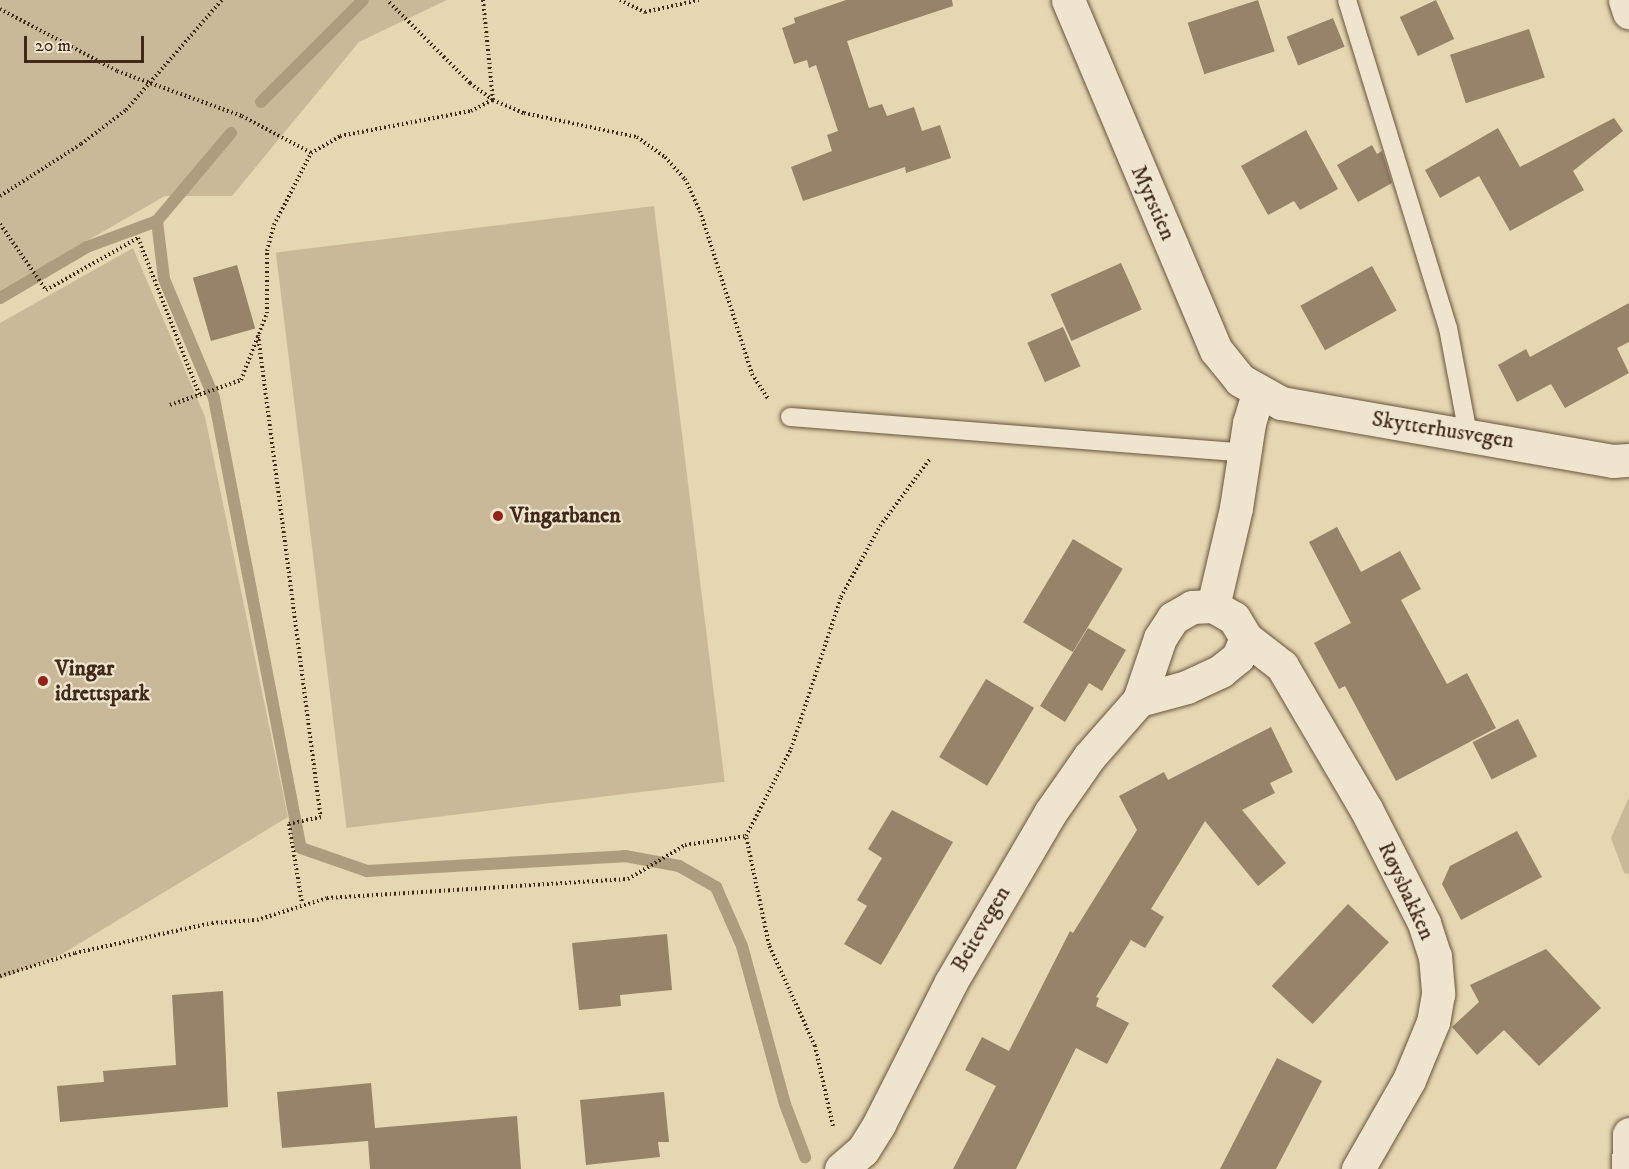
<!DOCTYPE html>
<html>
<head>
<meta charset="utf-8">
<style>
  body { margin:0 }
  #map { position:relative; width:1629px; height:1169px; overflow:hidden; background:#e6d7b3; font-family:"IM FELL DW Pica",serif }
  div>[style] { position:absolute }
  .green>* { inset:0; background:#cab998; transform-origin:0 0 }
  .stream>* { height:12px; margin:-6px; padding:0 6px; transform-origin:6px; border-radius:6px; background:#ae9c7e }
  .building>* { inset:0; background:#968368; transform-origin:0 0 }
  .path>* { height:4px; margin-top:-2px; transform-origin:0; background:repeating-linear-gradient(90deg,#402916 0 1.5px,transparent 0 4.5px) }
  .roads { filter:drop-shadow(0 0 2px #6a543d) drop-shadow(0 0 2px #6a543d) }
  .lane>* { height:18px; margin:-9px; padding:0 9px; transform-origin:9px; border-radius:9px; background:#efe5ce }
  .street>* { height:33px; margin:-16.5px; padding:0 16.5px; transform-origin:16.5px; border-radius:16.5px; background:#efe5ce }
  .dots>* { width:16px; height:16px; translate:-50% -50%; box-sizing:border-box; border:3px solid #efe5ce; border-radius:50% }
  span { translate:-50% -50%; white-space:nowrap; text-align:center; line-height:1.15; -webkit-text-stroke:4.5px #efe5ce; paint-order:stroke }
  .street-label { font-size:22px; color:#402916 }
  .poi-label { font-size:22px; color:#402916; font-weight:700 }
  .left { translate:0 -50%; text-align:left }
  .scale { position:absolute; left:24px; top:36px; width:120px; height:27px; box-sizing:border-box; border:3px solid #402916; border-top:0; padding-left:8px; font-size:18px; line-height:21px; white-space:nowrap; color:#402916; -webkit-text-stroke:4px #efe5ce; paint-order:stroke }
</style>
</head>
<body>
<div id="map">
  <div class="green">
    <div style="clip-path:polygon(0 0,447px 0,359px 42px,232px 196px,165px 196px,0 291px)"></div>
    <div style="left:654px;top:206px;width:580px;height:381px;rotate:83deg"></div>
    <div style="clip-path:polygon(133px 248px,205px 417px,288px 817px,62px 954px,0 979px,0 323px)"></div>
    <div style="clip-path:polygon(1629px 797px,1629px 874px,1624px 873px,1611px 838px)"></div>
  </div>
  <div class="stream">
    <div style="left:261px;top:102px;width:144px;rotate:-45deg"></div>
    <div style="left:231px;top:133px;width:115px;rotate:130.1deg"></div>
    <div style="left:157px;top:221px;width:58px;rotate:83.1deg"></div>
    <div style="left:164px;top:279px;width:129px;rotate:67.2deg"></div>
    <div style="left:214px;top:398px;width:458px;rotate:79.1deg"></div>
    <div style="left:301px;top:848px;width:70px;rotate:19.2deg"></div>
    <div style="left:367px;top:871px;width:258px;rotate:-3.3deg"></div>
    <div style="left:625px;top:856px;width:55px;rotate:10.5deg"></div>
    <div style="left:679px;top:866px;width:43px;rotate:29.6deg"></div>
    <div style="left:716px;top:887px;width:64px;rotate:66.2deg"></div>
    <div style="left:742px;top:946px;width:164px;rotate:74.8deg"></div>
    <div style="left:785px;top:1104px;width:57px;rotate:69.3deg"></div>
    <div style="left:0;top:298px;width:101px;rotate:-30.4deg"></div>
    <div style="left:87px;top:247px;width:75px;rotate:-20.4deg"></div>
  </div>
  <div class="building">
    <div style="clip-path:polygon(846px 0,952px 0,953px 6px,847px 41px,869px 108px,882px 104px,887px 116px,914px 107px,922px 131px,940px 125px,951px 158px,906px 173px,905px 167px,803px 201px,791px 167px,832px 151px,827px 135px,838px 131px,816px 65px,809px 68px,807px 60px,794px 64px,782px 28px,795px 23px,794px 18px)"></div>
    <div style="left:1258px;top:0;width:54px;height:74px;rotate:72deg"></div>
    <div style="left:1436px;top:0;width:43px;height:40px;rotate:65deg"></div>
    <div style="left:1333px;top:18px;width:31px;height:50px;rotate:68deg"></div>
    <div style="left:1529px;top:29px;width:51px;height:83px;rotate:72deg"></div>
    <div style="clip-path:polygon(1614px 118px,1623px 131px,1573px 171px,1584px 190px,1510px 231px,1479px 176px,1440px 198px,1425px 170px,1498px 128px,1520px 167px)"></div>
    <div style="clip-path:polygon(1306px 130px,1338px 189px,1300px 210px,1294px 201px,1268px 215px,1241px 166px)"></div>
    <div style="clip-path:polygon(1372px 145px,1377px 154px,1382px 151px,1392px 183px,1358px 202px,1337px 165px)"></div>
    <div style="left:1121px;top:263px;width:51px;height:77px;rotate:66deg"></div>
    <div style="left:237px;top:265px;width:66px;height:46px;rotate:74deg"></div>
    <div style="left:1372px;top:266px;width:51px;height:82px;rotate:61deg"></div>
    <div style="clip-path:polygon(1629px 303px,1629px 342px,1617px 348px,1629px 373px,1565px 408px,1551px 384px,1517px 402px,1498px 365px,1526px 349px,1530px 357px)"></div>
    <div style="left:1063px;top:327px;width:43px;height:39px;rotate:66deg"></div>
    <div style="clip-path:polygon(1337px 527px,1361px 572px,1400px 551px,1421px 589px,1401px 600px,1447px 684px,1467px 673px,1496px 728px,1396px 781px,1345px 686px,1339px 689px,1314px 643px,1351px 623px,1309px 542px)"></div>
    <div style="left:1073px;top:539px;width:58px;height:97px;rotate:31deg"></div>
    <div style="clip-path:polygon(1088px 628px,1126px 650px,1102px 691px,1089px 683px,1065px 722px,1040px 706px)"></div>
    <div style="left:986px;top:679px;width:56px;height:91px;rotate:31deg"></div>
    <div style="left:1518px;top:719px;width:42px;height:51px;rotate:63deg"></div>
    <div style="clip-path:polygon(1271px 727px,1293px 772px,1270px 783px,1275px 793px,1242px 810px,1286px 863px,1258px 886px,1205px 821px,1151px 909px,1164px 917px,1145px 948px,1131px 940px,1096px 997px,1099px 998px,1096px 1006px,1129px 1023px,1107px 1064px,1076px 1048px,1016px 1169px,953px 1169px,996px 1086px,965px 1070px,982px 1037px,1009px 1051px,1070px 931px,1073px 933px,1137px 830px,1119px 796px,1164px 772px,1168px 780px)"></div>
    <div style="clip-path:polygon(892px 810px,953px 842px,881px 965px,844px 944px,867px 906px,857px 900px,882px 858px,868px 849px)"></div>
    <div style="clip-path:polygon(1517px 831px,1542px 877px,1461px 920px,1442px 884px,1450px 866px)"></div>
    <div style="left:1348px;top:904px;width:56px;height:112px;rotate:43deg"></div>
    <div style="clip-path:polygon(667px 934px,672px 990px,620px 995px,621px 1006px,579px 1010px,572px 943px)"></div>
    <div style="clip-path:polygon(1546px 949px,1601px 1008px,1539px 1066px,1504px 1030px,1477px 1055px,1452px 1027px,1479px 1002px,1470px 985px)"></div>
    <div style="clip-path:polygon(223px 991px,228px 1107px,60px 1122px,57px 1086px,104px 1082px,103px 1071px,176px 1065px,172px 995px)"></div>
    <div style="clip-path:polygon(1277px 1058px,1322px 1081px,1276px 1169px,1220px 1169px)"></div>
    <div style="clip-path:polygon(371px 1083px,375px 1128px,517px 1116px,521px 1169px,370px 1169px,368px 1141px,282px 1148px,277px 1092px)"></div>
    <div style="clip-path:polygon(664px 1092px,669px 1142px,658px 1142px,660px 1157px,586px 1165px,580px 1100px)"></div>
  </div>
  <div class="path">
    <div style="left:483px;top:0;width:100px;rotate:84.3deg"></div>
    <div style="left:493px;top:100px;width:34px;rotate:23deg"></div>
    <div style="left:524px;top:113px;width:116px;rotate:12deg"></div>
    <div style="left:637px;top:137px;width:34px;rotate:36deg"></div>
    <div style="left:665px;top:157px;width:30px;rotate:48deg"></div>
    <div style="left:685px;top:179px;width:35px;rotate:65deg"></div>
    <div style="left:700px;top:211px;width:171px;rotate:72.3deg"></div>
    <div style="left:752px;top:374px;width:31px;rotate:57deg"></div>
    <div style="left:620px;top:0;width:28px;rotate:26deg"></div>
    <div style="left:645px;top:12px;width:55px;rotate:-12.5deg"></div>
    <div style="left:0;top:9px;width:132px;rotate:27.9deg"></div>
    <div style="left:117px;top:71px;width:133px;rotate:19.8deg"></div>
    <div style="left:242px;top:116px;width:78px;rotate:28.2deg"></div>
    <div style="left:0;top:196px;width:96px;rotate:-32.7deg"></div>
    <div style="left:81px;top:144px;width:56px;rotate:-37.1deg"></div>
    <div style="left:126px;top:110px;width:146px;rotate:-48.9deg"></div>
    <div style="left:0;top:224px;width:80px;rotate:55.1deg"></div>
    <div style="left:46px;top:290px;width:106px;rotate:-29.5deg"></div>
    <div style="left:138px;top:238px;width:170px;rotate:68.6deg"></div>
    <div style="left:258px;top:335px;width:486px;rotate:82.6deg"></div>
    <div style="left:321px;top:817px;width:33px;rotate:168deg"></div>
    <div style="left:289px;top:824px;width:80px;rotate:80.7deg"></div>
    <div style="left:170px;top:405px;width:75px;rotate:-19.4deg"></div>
    <div style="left:241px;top:380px;width:72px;rotate:-68.8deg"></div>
    <div style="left:267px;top:313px;width:62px;rotate:-90deg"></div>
    <div style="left:267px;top:251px;width:27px;rotate:-75deg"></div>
    <div style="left:274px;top:225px;width:81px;rotate:-62.8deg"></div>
    <div style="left:311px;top:153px;width:34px;rotate:-30deg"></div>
    <div style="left:340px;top:136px;width:133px;rotate:-10.8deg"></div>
    <div style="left:471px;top:111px;width:25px;rotate:-27deg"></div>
    <div style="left:493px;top:100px;width:29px;rotate:-144deg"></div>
    <div style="left:470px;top:83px;width:117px;rotate:-135deg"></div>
    <div style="left:0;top:976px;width:78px;rotate:-17deg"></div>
    <div style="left:75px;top:953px;width:140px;rotate:-12.4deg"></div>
    <div style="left:212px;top:923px;width:45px;rotate:-3.8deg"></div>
    <div style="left:257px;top:920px;width:73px;rotate:-17.4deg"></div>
    <div style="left:327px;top:898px;width:302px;rotate:-3.6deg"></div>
    <div style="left:628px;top:879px;width:66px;rotate:-30.8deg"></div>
    <div style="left:685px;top:845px;width:62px;rotate:-8.4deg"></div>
    <div style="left:833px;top:1126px;width:82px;rotate:-102.7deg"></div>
    <div style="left:815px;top:1046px;width:111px;rotate:-114.5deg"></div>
    <div style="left:769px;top:945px;width:111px;rotate:-101.9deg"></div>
    <div style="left:746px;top:836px;width:98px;rotate:-62.7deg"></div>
    <div style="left:791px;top:749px;width:160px;rotate:-71.8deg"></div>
    <div style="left:841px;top:597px;width:81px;rotate:-61.2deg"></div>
    <div style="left:880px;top:526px;width:84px;rotate:-53.3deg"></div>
  </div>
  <div class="roads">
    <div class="lane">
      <div style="left:1347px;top:0;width:343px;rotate:72.9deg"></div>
      <div style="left:1448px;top:328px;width:108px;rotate:79.3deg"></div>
      <div style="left:790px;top:417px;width:454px;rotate:4.5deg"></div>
    </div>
    <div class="street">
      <div style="left:1068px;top:0;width:380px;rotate:67.1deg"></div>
      <div style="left:1216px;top:350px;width:38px;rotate:51deg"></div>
      <div style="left:1240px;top:380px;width:47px;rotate:29.3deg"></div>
      <div style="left:1281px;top:403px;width:337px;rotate:9.9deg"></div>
      <div style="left:1613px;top:461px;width:16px;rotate:-4deg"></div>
      <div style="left:1625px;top:0;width:13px;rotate:72deg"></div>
      <div style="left:1213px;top:606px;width:101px;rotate:-76.8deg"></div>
      <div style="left:1236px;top:508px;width:86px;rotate:-81.3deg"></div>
      <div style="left:1249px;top:423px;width:30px;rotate:-73deg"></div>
      <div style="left:1246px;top:638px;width:46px;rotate:37.9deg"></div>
      <div style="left:1282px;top:666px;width:166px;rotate:59.6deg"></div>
      <div style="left:1366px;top:809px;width:128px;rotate:63deg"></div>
      <div style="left:1424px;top:923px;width:35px;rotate:72deg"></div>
      <div style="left:1435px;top:956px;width:38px;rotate:85deg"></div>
      <div style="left:1438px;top:994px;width:28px;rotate:100deg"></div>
      <div style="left:1433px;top:1022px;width:63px;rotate:112.5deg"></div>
      <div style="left:1409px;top:1080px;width:103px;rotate:119.8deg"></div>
      <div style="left:841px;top:1169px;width:29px;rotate:-41deg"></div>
      <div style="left:863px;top:1150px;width:31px;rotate:-58deg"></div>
      <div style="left:879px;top:1124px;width:159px;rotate:-63.1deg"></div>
      <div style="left:951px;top:982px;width:196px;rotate:-59.6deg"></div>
      <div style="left:1050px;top:813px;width:68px;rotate:-55.1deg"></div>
      <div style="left:1089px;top:757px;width:76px;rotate:-48.7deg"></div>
      <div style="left:1139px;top:700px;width:65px;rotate:-71.3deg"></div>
      <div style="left:1160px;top:638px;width:24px;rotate:-57deg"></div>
      <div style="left:1173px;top:618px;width:22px;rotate:-30deg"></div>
      <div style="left:1192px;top:607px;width:21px;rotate:-3deg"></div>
      <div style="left:1213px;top:606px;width:24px;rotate:30deg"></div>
      <div style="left:1234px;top:618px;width:23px;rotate:59deg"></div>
      <div style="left:1246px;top:638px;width:21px;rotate:113deg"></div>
      <div style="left:1238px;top:657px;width:22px;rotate:141deg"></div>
      <div style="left:1221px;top:671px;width:38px;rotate:155deg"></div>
      <div style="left:1187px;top:687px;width:50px;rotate:164.8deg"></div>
      <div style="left:1628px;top:1169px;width:35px;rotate:-88deg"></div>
    </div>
  </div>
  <div class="dots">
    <div style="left:498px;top:516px;background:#8f2418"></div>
    <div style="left:43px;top:681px;background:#8f2418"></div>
  </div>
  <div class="street-label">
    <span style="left:1153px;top:203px;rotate:66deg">Myrstien</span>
    <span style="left:1443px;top:430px;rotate:9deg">Skytterhusvegen</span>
    <span style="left:1406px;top:891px;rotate:65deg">Røysbakken</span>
    <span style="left:981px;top:929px;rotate:-60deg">Beitevegen</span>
  </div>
  <div class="poi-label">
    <span class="left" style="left:510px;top:516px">Vingarbanen</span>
    <span class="left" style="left:55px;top:681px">Vingar<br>idrettspark</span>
  </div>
  <div class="scale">20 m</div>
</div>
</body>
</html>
